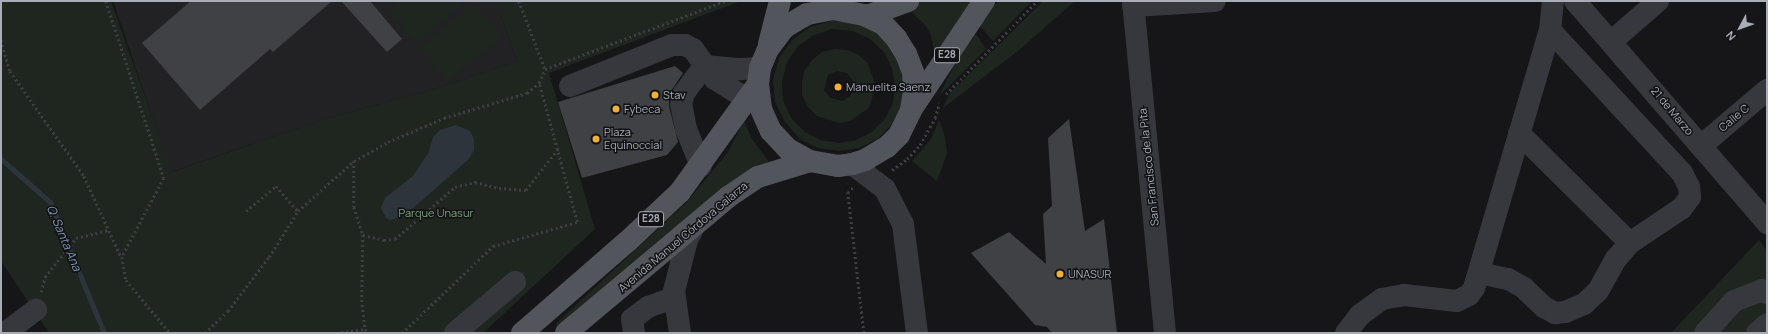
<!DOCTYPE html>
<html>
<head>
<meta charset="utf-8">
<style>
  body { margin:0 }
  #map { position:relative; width:1768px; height:334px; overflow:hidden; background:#161618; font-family:Manrope,sans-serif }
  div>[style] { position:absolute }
  .built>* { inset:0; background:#222225 }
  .green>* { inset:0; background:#1e261f; transform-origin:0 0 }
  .water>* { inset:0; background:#2c353c }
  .stream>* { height:5px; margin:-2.5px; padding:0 2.5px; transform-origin:2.5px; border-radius:2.5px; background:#2c353c }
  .building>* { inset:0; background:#404145 }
  .path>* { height:2.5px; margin-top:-1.25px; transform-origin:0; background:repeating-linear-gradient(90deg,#3d3f44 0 2px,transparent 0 5px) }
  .minor>* { height:22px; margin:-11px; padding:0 11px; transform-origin:11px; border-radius:11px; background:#37383d }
  .major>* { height:22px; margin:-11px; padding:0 11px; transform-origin:11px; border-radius:11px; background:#53555c }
  .dots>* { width:11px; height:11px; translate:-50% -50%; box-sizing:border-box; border:2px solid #111113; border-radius:50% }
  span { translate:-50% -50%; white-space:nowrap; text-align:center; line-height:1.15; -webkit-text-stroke:3px #111113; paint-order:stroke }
  .shield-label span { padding:1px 3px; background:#111113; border:1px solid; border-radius:3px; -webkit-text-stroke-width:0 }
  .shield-label { font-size:10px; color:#a8adb8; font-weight:700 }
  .poi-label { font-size:11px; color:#a8adb8 }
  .left { translate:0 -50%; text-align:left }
  .street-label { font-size:11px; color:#a8adb8 }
  .park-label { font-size:11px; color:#7fa381 }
  .water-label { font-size:12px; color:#7f9bb3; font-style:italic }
  .frame { position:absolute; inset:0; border:2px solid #a8adb8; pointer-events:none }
  .north { position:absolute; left:1720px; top:8px; width:40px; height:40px; -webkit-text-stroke:3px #111113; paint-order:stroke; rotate:229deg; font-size:11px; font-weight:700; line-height:16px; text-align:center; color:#a8adb8 }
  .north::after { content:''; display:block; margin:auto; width:14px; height:18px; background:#a8adb8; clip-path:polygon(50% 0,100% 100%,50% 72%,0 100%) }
</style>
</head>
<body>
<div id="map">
  <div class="built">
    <div style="clip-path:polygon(113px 1px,496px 1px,517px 61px,441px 87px,322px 120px,171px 172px)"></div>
  </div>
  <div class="green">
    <div style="clip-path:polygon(1px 1px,111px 1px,172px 172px,322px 120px,441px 87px,517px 61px,496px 1px,741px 1px,549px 73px,595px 229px,483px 333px,49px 333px,1px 261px)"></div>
    <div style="clip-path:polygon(399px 1px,466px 1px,416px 43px,388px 10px)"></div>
    <div style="clip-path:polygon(919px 1px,973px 1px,936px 59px,931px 36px,926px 26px,907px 7px)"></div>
    <div style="clip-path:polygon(998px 1px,1032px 1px,993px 41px,980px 26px)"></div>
    <div style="clip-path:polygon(1043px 1px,1075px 1px,1018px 51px,943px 108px,950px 93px)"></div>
    <div style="left:474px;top:3px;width:43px;height:70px;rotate:50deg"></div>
    <div style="clip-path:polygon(evenodd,832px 21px,853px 22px,874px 31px,890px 47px,900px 65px,904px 85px,901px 106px,892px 124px,878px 139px,859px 148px,839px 151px,818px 148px,800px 139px,785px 122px,775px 102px,773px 80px,779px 58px,792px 40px,810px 27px,832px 21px,832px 29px,852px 31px,869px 38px,884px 52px,892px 68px,895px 85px,893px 103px,885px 119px,872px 132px,856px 140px,839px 143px,821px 140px,805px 132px,791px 118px,783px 100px,782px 81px,787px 62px,798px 46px,814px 35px,832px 29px)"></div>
    <div style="clip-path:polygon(976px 34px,986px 49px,939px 96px,958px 58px)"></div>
    <div style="clip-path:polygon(evenodd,835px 49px,847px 50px,859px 55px,868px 64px,876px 86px,869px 108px,850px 121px,839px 123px,817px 116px,808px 107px,802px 95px,802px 82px,805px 70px,812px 60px,822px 52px,835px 49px,837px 71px,847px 73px,853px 81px,851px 95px,843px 101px,830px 98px,824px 90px,828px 75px,837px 71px)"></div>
    <div style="clip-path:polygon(939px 120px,945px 137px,947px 153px,937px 181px,912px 161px,931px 139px)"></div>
    <div style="clip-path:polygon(744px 121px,752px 139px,769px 162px,747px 175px,558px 328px,556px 324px,565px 315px,687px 202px,728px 152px)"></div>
    <div style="clip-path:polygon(1759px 240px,1767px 251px,1767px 333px,1671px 333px)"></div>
  </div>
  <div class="water">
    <div style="clip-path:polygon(456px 125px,470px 131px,474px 139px,474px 150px,469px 159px,412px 209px,398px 218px,390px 220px,386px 218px,381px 208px,385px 198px,413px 176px,429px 152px,433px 137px,440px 130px)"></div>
  </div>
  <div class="stream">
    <div style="left:1px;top:159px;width:65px;rotate:41.3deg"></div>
    <div style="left:50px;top:202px;width:142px;rotate:67.6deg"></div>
  </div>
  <div class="building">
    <div style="clip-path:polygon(191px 1px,332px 1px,273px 52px,270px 49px,200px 110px,142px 43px)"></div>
    <div style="clip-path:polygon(341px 1px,370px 1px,402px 39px,387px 52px)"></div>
    <div style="clip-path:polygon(675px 66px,683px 73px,669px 94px,669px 106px,678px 142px,667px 155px,582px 178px,558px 102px)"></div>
    <div style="clip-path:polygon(1069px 119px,1085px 231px,1104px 219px,1117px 333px,1052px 333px,1047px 327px,1035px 325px,971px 253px,1009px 232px,1046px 264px,1043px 214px,1052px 206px,1048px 138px)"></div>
  </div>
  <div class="path">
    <div style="left:106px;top:1px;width:186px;rotate:71.9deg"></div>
    <div style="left:164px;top:178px;width:89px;rotate:118deg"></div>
    <div style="left:122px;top:257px;width:23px;rotate:80deg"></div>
    <div style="left:126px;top:280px;width:69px;rotate:50.3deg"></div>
    <div style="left:519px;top:1px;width:73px;rotate:69.1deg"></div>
    <div style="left:545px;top:69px;width:192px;rotate:-20.7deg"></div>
    <div style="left:1px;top:40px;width:32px;rotate:74deg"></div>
    <div style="left:10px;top:71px;width:128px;rotate:54.8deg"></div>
    <div style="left:84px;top:176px;width:89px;rotate:65.4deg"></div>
    <div style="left:946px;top:94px;width:130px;rotate:-45.6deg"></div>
    <div style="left:354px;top:161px;width:46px;rotate:90deg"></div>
    <div style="left:354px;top:207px;width:29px;rotate:72deg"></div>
    <div style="left:363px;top:235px;width:65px;rotate:90.9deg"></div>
    <div style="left:362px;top:300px;width:29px;rotate:84deg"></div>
    <div style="left:892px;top:170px;width:19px;rotate:-36deg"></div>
    <div style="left:907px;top:159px;width:19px;rotate:-47deg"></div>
    <div style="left:920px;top:145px;width:31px;rotate:-61deg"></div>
    <div style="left:935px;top:118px;width:15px;rotate:-74deg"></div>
    <div style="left:853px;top:188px;width:6px;rotate:141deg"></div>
    <div style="left:848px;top:192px;width:142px;rotate:83.5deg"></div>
    <div style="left:246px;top:211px;width:39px;rotate:-40deg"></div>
    <div style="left:276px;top:186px;width:33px;rotate:49deg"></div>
    <div style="left:363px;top:235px;width:22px;rotate:13deg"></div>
    <div style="left:384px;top:240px;width:11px;rotate:-5deg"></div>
    <div style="left:395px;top:239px;width:79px;rotate:-40.9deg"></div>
    <div style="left:455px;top:187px;width:21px;rotate:-14deg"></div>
    <div style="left:475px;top:182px;width:25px;rotate:14deg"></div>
    <div style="left:499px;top:188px;width:27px;rotate:4deg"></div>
    <div style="left:526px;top:190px;width:52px;rotate:-52deg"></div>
    <div style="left:41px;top:292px;width:16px;rotate:-75deg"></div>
    <div style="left:45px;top:277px;width:50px;rotate:-51.5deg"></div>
    <div style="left:76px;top:238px;width:34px;rotate:-14deg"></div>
    <div style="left:205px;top:333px;width:32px;rotate:-44deg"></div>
    <div style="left:228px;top:311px;width:68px;rotate:-52.8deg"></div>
    <div style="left:269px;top:257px;width:54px;rotate:-57.8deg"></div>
    <div style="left:298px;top:211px;width:75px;rotate:-41.8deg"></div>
    <div style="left:354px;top:161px;width:39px;rotate:-29deg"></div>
    <div style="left:388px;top:142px;width:61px;rotate:-23.2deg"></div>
    <div style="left:444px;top:118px;width:87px;rotate:-16.8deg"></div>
    <div style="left:527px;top:93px;width:16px;rotate:-40deg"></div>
    <div style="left:539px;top:83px;width:15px;rotate:-67deg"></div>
    <div style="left:336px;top:333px;width:29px;rotate:-8deg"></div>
    <div style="left:365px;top:329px;width:6px;rotate:39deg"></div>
    <div style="left:402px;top:333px;width:126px;rotate:-43.7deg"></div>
    <div style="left:493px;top:246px;width:87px;rotate:-15.9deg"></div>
    <div style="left:577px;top:222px;width:144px;rotate:-105.3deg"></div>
  </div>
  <div class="minor">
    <div style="left:1133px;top:1px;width:334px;rotate:84.5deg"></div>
    <div style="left:1575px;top:1px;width:294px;rotate:49.1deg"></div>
    <div style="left:1133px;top:6px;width:82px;rotate:-3.5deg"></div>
    <div style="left:1550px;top:30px;width:195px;rotate:47.3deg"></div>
    <div style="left:1682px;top:173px;width:16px;rotate:63deg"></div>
    <div style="left:1689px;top:187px;width:10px;rotate:84deg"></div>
    <div style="left:1690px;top:197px;width:14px;rotate:126deg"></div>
    <div style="left:1682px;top:208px;width:63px;rotate:146.1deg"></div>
    <div style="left:1612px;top:41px;width:61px;rotate:-41deg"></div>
    <div style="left:704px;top:66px;width:37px;rotate:5deg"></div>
    <div style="left:741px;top:69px;width:19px;rotate:-3deg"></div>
    <div style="left:570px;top:86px;width:110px;rotate:-21.9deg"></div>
    <div style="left:672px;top:45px;width:13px"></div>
    <div style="left:685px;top:45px;width:9px;rotate:27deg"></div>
    <div style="left:693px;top:49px;width:37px;rotate:54deg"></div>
    <div style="left:715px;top:79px;width:36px;rotate:32deg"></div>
    <div style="left:1701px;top:146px;width:87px;rotate:-40.3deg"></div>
    <div style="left:852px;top:164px;width:41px;rotate:37.1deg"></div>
    <div style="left:885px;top:189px;width:39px;rotate:63deg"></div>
    <div style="left:903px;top:224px;width:110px;rotate:82.7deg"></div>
    <div style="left:701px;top:166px;width:40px;rotate:-112deg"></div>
    <div style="left:686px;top:129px;width:25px;rotate:-101deg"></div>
    <div style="left:681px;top:104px;width:11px;rotate:-75deg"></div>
    <div style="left:684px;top:93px;width:34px;rotate:-53deg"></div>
    <div style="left:1479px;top:273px;width:30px;rotate:12deg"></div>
    <div style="left:1508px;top:279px;width:18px;rotate:29deg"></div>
    <div style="left:1524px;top:288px;width:28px;rotate:44deg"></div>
    <div style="left:1544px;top:307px;width:13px;rotate:29deg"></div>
    <div style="left:1555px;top:313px;width:10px;rotate:-6deg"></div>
    <div style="left:1565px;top:312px;width:21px;rotate:-23deg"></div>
    <div style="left:1584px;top:304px;width:19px;rotate:-43deg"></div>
    <div style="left:1598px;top:291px;width:37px;rotate:-61deg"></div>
    <div style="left:1616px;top:259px;width:21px;rotate:-49deg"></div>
    <div style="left:1630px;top:243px;width:156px;rotate:-135.3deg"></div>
    <div style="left:5px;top:333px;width:39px;rotate:-37deg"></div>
    <div style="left:455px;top:333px;width:79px;rotate:-40.4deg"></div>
    <div style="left:634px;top:333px;width:14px;rotate:-98deg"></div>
    <div style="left:632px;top:319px;width:20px;rotate:-37deg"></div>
    <div style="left:648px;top:307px;width:27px;rotate:-20deg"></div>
    <div style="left:680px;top:333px;width:42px;rotate:-98.1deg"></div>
    <div style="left:674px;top:291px;width:53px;rotate:-75.7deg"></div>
    <div style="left:687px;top:240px;width:13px;rotate:-63deg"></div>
    <div style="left:1346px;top:333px;width:23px;rotate:-52deg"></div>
    <div style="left:1360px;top:315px;width:27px;rotate:-36deg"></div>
    <div style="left:1382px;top:299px;width:22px;rotate:-10deg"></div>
    <div style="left:1404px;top:295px;width:53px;rotate:6.5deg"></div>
    <div style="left:1457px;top:301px;width:13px;rotate:-27deg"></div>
    <div style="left:1469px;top:295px;width:9px;rotate:-54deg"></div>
    <div style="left:1474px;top:288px;width:269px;rotate:-73.6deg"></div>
    <div style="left:1550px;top:30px;width:29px;rotate:-84deg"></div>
    <div style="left:1705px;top:333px;width:43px;rotate:-47.8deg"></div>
    <div style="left:1734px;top:301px;width:30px;rotate:-21deg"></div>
    <div style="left:1762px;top:290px;width:6px;rotate:31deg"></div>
    <div style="left:1757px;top:333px;width:13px;rotate:-42deg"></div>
  </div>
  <div class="major">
    <div style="left:867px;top:16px;width:44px;rotate:-20.1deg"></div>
    <div style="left:769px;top:44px;width:44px;rotate:-75.7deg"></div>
    <div style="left:913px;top:107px;width:128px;rotate:-56.2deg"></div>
    <div style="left:522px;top:333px;width:140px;rotate:-41deg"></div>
    <div style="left:628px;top:241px;width:71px;rotate:-43.3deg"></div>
    <div style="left:680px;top:192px;width:133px;rotate:-54.2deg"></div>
    <div style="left:566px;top:333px;width:212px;rotate:-40deg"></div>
    <div style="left:728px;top:197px;width:36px;rotate:-34deg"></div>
    <div style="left:758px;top:177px;width:54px;rotate:-17.1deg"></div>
    <div style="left:810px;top:161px;width:28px;rotate:10deg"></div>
    <div style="left:838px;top:166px;width:14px;rotate:-8deg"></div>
    <div style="left:852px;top:164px;width:14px;rotate:-17deg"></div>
    <div style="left:865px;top:160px;width:26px;rotate:-31deg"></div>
    <div style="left:887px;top:147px;width:17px;rotate:-45deg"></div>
    <div style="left:899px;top:135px;width:28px;rotate:-64deg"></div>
    <div style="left:911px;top:110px;width:19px;rotate:-81deg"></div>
    <div style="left:914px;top:91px;width:19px;rotate:-93deg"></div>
    <div style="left:913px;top:72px;width:19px;rotate:-111deg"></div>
    <div style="left:906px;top:54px;width:19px;rotate:-122deg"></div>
    <div style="left:896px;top:38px;width:19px;rotate:-133deg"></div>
    <div style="left:883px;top:24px;width:21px;rotate:-155deg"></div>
    <div style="left:864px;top:15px;width:32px;rotate:-169deg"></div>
    <div style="left:833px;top:9px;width:26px;rotate:169deg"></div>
    <div style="left:807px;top:14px;width:27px;rotate:149deg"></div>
    <div style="left:784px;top:28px;width:26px;rotate:127deg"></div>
    <div style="left:768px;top:49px;width:21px;rotate:113deg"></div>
    <div style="left:760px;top:68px;width:16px;rotate:97deg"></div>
    <div style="left:758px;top:84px;width:25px;rotate:83deg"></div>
    <div style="left:761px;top:109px;width:24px;rotate:66deg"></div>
    <div style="left:771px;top:131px;width:25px;rotate:47deg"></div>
    <div style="left:788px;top:149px;width:25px;rotate:29deg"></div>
  </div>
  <div class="dots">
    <div style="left:838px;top:87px;background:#f2b134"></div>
    <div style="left:655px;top:95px;background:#f2b134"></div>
    <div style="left:616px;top:109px;background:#f2b134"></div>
    <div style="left:596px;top:139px;background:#f2b134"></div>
    <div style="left:1060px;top:274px;background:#f2b134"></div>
  </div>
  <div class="shield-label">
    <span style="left:947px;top:55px">E28</span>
    <span style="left:651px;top:219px">E28</span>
  </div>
  <div class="poi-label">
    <span class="left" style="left:846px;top:87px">Manuelita Saenz</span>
    <span class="left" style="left:663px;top:95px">Stav</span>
    <span class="left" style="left:624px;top:109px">Fybeca</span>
    <span class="left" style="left:604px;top:139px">Plaza<br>Equinoccial</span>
    <span class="left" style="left:1068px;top:274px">UNASUR</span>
  </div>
  <div class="street-label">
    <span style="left:1672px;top:111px;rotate:50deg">21 de Marzo</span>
    <span style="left:1734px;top:118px;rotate:-40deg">Calle C</span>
    <span style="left:1149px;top:167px;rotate:-96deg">San Francisco de la Pita</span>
    <span style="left:683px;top:237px;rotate:-40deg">Avenida Manuel Córdova Galarza</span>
  </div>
  <div class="park-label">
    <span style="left:436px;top:213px">Parque Unasur</span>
  </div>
  <div class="water-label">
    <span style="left:64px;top:238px;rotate:67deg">Q. Santa Ana</span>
  </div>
  <div class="frame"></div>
  <div class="north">N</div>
</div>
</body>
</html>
